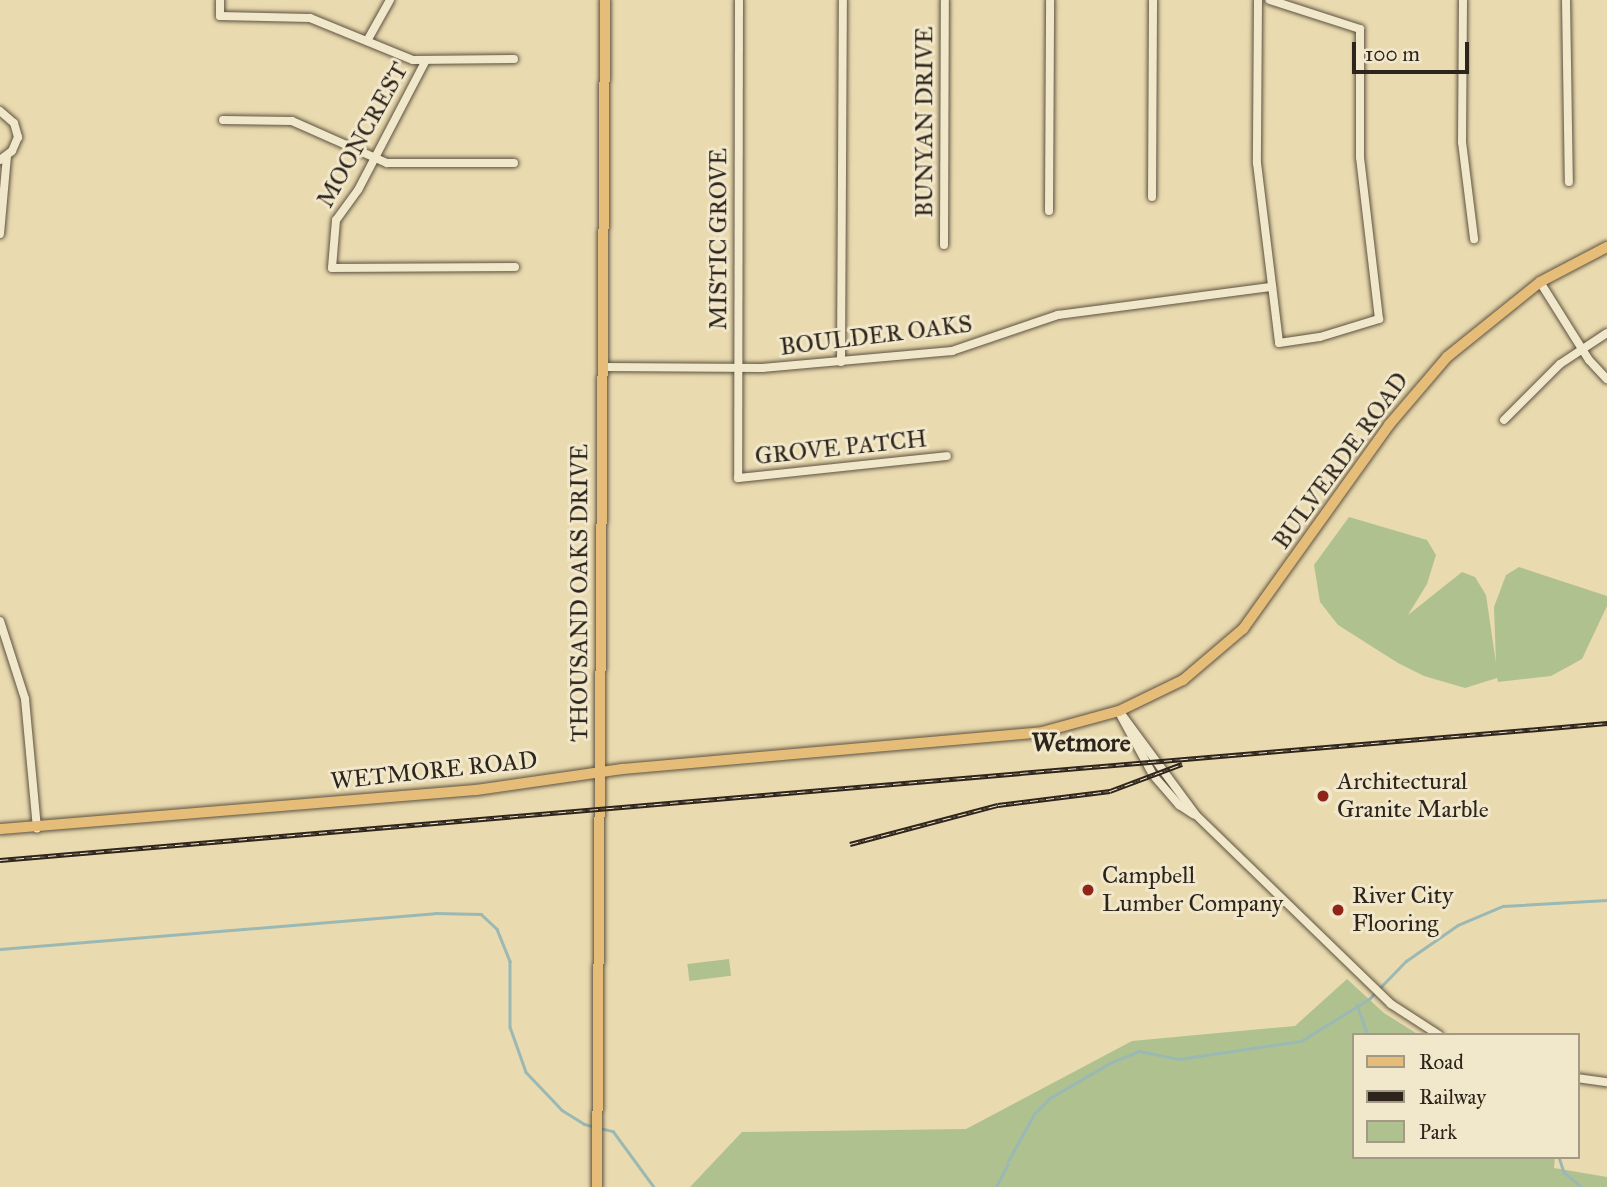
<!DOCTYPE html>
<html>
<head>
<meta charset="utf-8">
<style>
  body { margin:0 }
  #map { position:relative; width:1607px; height:1187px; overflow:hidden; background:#eadaaf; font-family:"IM FELL Great Primer",serif }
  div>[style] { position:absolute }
  .green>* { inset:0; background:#b0c190; transform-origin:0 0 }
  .stream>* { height:2.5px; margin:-1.25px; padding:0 1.25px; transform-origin:1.25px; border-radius:1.25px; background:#9ab9b4 }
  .roads { filter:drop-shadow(0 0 2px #5c5241) drop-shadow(0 0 2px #5c5241) }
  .minor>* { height:8px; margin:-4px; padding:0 4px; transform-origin:4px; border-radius:4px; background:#f1e7cb }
  .major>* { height:10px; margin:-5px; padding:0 5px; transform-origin:5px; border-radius:5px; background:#e5bd78 }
  .rail>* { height:5px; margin-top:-2.5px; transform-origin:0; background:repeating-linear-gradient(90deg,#f1e7cb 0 8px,#2d241c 0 16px); box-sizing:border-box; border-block:2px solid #2d241c }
  .dots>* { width:19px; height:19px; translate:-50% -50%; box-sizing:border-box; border:4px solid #f1e7cb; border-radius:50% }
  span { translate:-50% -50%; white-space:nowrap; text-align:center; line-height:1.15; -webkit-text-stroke:6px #f1e7cb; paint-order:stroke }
  .street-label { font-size:24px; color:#2d241c }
  .poi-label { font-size:24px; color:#2d241c }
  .left { translate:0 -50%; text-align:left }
  .neighbourhood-label { font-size:26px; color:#2d241c; font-weight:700 }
  .legend { position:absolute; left:1352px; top:1033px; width:228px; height:126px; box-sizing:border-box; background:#f1e7cb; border:2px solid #a39985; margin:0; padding:9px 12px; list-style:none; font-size:21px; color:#2d241c }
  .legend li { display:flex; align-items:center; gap:14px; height:35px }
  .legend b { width:35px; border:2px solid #a39985 }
  .scale { position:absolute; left:1352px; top:42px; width:117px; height:32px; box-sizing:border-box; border:4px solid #2d241c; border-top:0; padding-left:9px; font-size:21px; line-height:24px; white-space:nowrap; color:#2d241c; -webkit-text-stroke:5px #f1e7cb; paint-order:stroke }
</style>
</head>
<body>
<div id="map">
  <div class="green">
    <div style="clip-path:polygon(1349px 517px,1427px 540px,1436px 555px,1427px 584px,1408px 615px,1462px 572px,1475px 577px,1486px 595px,1496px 663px,1494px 607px,1506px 575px,1519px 567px,1607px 596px,1607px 606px,1582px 659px,1551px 676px,1498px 682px,1497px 678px,1465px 688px,1424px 676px,1398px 663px,1338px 625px,1320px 602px,1314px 565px)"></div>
    <div style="left:729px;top:959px;width:17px;height:42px;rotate:83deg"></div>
    <div style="clip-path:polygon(1347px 979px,1384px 1013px,1419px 1035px,1353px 1035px,1353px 1157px,1555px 1157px,1554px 1168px,1607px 1177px,1607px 1187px,690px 1187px,742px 1132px,966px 1129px,1132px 1041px,1295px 1026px)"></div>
  </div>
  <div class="stream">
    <div style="left:0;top:949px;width:436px;rotate:-4.7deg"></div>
    <div style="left:435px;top:913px;width:46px;rotate:1.2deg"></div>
    <div style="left:481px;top:914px;width:22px;rotate:43deg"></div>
    <div style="left:497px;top:929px;width:35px;rotate:68deg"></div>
    <div style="left:510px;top:961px;width:66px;rotate:90deg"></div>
    <div style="left:510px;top:1027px;width:48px;rotate:70.4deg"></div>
    <div style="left:526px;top:1072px;width:52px;rotate:46.5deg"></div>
    <div style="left:562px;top:1110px;width:26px;rotate:32deg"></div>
    <div style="left:584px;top:1124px;width:30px;rotate:14deg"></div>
    <div style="left:613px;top:1131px;width:69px;rotate:53.8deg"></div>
    <div style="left:1357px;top:1005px;width:32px;rotate:70deg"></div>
    <div style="left:1559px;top:1157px;width:16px;rotate:72deg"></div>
    <div style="left:1564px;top:1172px;width:23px;rotate:41deg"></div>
    <div style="left:1008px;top:1161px;width:54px;rotate:-61deg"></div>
    <div style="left:1034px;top:1114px;width:23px;rotate:-45deg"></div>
    <div style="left:1050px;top:1098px;width:69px;rotate:-30.3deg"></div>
    <div style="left:1110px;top:1063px;width:31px;rotate:-22deg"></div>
    <div style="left:1139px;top:1051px;width:41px;rotate:11.3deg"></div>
    <div style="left:1179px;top:1059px;width:123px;rotate:-8.4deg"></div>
    <div style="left:1301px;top:1041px;width:80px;rotate:-31.7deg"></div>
    <div style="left:1369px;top:999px;width:53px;rotate:-45.8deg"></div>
    <div style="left:1406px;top:961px;width:63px;rotate:-34.7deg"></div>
    <div style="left:1458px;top:925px;width:49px;rotate:-22.9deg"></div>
    <div style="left:1503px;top:906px;width:104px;rotate:-3.3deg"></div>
    <div style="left:996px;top:1187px;width:25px;rotate:-63deg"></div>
  </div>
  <div class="roads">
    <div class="minor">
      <div style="left:220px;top:0;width:16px;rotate:90deg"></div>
      <div style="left:220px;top:16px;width:90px;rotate:1.3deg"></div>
      <div style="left:310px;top:18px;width:111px;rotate:22.2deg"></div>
      <div style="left:413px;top:60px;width:101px;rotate:-0.6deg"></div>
      <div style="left:739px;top:0;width:478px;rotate:90.1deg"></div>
      <div style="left:738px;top:478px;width:210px;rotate:-6deg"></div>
      <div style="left:1258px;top:0;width:163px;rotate:90.4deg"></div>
      <div style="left:1257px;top:163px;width:181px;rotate:83deg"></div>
      <div style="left:1279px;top:343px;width:41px;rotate:-8.3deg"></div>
      <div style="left:1320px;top:337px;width:62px;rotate:-17deg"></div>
      <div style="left:1379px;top:319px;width:163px;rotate:-96.7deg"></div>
      <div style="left:1360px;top:157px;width:128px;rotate:-90deg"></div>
      <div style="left:1360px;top:29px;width:95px;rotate:-162.1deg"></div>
      <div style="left:1463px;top:0;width:142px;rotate:90.4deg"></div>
      <div style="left:1462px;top:142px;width:98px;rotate:82.9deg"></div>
      <div style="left:1566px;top:0;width:182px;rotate:89.1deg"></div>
      <div style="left:367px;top:41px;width:47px;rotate:-60.7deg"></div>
      <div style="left:425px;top:62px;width:144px;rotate:117.6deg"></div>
      <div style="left:358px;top:190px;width:37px;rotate:126deg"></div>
      <div style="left:336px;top:220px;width:48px;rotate:94.8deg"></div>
      <div style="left:332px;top:268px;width:183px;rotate:-0.3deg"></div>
      <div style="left:0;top:111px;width:18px;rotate:41deg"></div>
      <div style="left:14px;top:123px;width:15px;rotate:74deg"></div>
      <div style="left:18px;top:137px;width:15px;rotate:113deg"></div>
      <div style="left:12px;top:151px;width:15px;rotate:143deg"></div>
      <div style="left:223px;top:120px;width:69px;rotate:0.8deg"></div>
      <div style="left:292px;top:121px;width:104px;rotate:23.9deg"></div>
      <div style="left:387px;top:163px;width:127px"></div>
      <div style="left:1152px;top:197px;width:197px;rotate:-89.7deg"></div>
      <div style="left:1049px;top:211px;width:211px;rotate:-89.7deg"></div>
      <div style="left:0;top:234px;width:78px;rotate:-84.9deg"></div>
      <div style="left:944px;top:245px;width:245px;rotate:-89.8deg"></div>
      <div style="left:1540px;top:282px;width:92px;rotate:57.9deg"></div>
      <div style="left:1589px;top:360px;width:26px;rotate:47deg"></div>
      <div style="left:841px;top:362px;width:362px;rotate:-89.7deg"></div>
      <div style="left:603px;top:367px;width:159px;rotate:0.4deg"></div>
      <div style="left:762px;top:368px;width:191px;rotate:-5.1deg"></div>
      <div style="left:952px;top:351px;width:112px;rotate:-18.8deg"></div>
      <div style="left:1058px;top:315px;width:216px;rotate:-7.5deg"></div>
      <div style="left:1504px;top:420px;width:79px;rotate:-45deg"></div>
      <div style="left:1560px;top:364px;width:56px;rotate:-33.4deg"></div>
      <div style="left:0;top:621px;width:82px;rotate:72.2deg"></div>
      <div style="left:25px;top:699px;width:130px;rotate:84.7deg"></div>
      <div style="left:1119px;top:711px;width:129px;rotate:53.5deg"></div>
      <div style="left:1196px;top:815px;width:272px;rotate:44.1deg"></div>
      <div style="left:1391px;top:1004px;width:57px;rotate:32.9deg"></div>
      <div style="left:1121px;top:716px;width:67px;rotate:61.5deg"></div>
      <div style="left:1153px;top:775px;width:40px;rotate:49deg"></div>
      <div style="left:1179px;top:805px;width:17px;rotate:33deg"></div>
      <div style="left:1577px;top:1078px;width:30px;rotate:8deg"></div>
    </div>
    <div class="major">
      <div style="left:0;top:829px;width:478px;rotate:-4.7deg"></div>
      <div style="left:476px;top:790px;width:148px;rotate:-8.2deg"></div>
      <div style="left:622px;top:769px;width:422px;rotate:-5deg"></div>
      <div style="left:1042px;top:732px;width:80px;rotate:-15.3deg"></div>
      <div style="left:1119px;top:711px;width:71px;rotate:-25.8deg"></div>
      <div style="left:1183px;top:680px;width:79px;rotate:-40.4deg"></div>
      <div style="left:1243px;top:629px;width:251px;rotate:-54.4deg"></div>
      <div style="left:1389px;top:425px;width:89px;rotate:-49.5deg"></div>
      <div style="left:1447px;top:357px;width:119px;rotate:-38.9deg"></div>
      <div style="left:1540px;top:282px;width:76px;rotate:-27.6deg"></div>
      <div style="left:597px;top:1187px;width:1187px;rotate:-89.61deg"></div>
    </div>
  </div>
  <div class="rail">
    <div style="left:850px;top:844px;width:153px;rotate:-14.8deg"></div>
    <div style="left:998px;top:805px;width:113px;rotate:-7.1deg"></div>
    <div style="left:1110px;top:791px;width:77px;rotate:-20.6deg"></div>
    <div style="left:0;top:860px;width:1613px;rotate:-4.87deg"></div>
  </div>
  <div class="dots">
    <div style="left:1323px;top:796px;background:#8f2418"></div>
    <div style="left:1088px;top:890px;background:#8f2418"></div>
    <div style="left:1338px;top:910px;background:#8f2418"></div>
  </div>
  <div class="street-label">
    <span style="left:925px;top:122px;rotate:-90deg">BUNYAN DRIVE</span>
    <span style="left:363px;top:135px;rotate:-61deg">MOONCREST</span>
    <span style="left:719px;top:239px;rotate:-90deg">MISTIC GROVE</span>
    <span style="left:876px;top:336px;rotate:-7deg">BOULDER OAKS</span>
    <span style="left:841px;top:448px;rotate:-6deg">GROVE PATCH</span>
    <span style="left:1341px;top:461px;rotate:-54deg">BULVERDE ROAD</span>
    <span style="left:580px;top:593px;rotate:-90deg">THOUSAND OAKS DRIVE</span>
    <span style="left:434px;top:771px;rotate:-6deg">WETMORE ROAD</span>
  </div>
  <div class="poi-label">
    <span class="left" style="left:1337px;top:796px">Architectural<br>Granite Marble</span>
    <span class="left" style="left:1102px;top:890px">Campbell<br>Lumber Company</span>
    <span class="left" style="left:1352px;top:910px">River City<br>Flooring</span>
  </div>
  <div class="neighbourhood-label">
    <span style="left:1081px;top:743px">Wetmore</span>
  </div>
  <ul class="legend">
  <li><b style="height:9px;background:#e5bd78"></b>Road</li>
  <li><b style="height:9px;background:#2d241c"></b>Railway</li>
  <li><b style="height:19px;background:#b0c190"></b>Park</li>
  </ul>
  <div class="scale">100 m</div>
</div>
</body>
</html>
